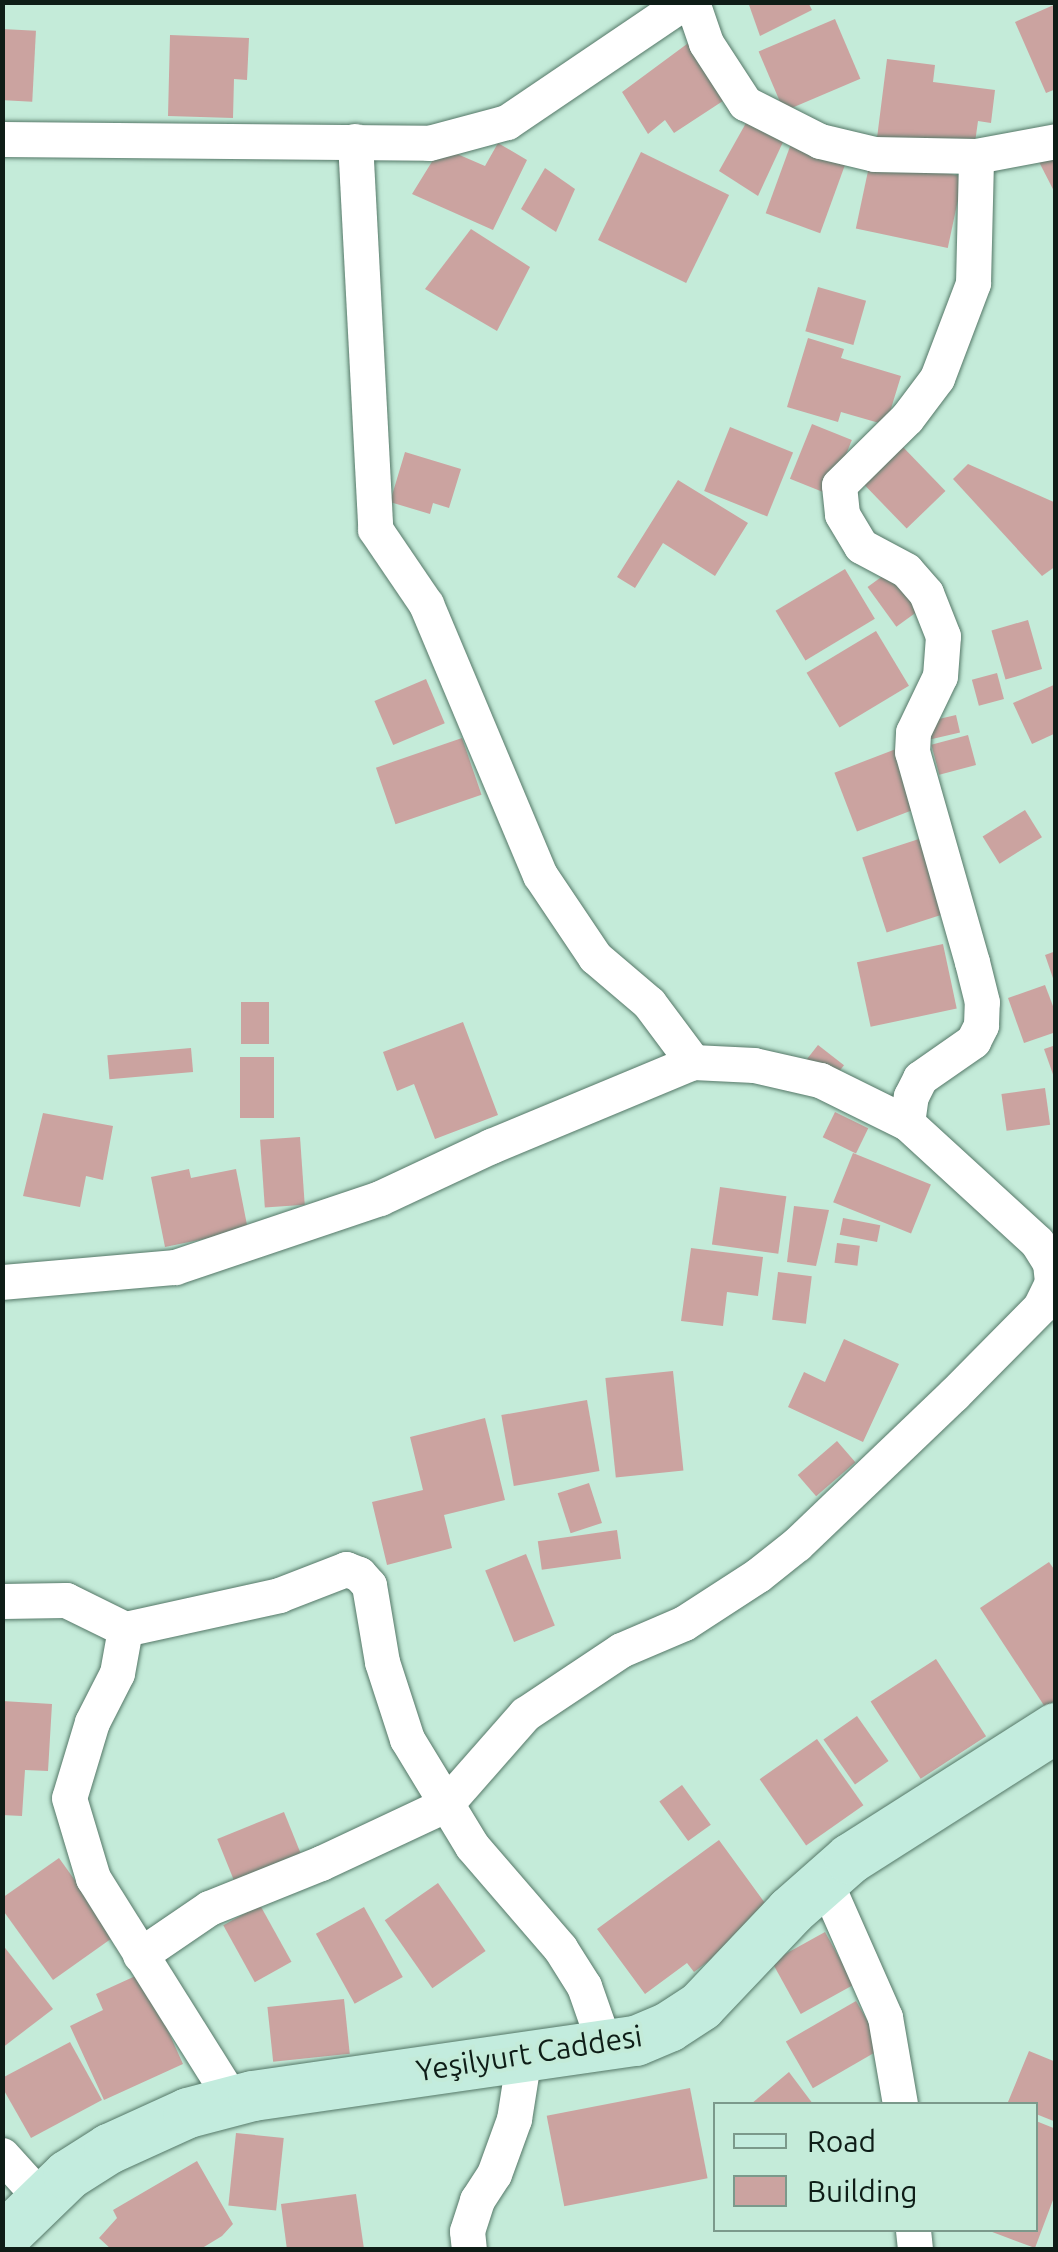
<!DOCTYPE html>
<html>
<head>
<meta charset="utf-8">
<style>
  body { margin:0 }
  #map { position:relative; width:1058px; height:2252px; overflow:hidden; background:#c4ebd9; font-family:Ubuntu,sans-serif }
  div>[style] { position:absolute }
  .building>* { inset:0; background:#cba3a0; transform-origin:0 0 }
  .roads { filter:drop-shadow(0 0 2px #557868) drop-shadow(0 0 2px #557868) }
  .street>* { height:35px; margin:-17.5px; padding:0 17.5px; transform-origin:17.5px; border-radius:17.5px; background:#fff }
  .secondary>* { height:50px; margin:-25px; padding:0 25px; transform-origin:25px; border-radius:25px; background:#c3ecde }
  span { translate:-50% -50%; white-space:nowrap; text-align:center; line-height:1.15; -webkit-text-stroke:8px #c4ebd9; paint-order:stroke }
  .street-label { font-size:30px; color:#0e1d17 }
  .frame { position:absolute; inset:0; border:5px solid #0e1d17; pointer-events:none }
  .legend { position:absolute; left:713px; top:2102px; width:325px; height:130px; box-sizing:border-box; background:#c4ebd9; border:2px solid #7b998b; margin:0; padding:12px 18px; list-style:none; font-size:30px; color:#0e1d17 }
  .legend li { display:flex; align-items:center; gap:20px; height:50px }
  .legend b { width:50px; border:2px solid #7b998b }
</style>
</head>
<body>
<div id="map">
  <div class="building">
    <div style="clip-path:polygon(748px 2px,808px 2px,812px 10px,760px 36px)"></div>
    <div style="clip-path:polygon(1056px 4px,1056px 89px,1046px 93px,1015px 22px)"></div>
    <div style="left:835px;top:19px;width:65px;height:83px;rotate:67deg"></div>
    <div style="left:2px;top:29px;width:34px;height:71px;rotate:3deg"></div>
    <div style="clip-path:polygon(170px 35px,249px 38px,247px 80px,234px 79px,233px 118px,168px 116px)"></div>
    <div style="clip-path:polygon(691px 41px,729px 97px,674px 133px,665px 120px,648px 134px,622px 92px)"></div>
    <div style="clip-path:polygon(887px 59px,935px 65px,933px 82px,995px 90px,991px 123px,978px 121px,974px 150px,877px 138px)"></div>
    <div style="clip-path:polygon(746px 123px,783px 142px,758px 196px,719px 171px)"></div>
    <div style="left:792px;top:141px;width:58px;height:77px;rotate:20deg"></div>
    <div style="clip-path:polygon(498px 143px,527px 160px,493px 230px,412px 194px,441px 147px,485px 166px)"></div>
    <div style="clip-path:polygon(1056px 149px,1056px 195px,1037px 158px)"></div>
    <div style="left:641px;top:152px;width:98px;height:98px;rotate:26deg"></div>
    <div style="left:871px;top:157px;width:94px;height:73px;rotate:12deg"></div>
    <div style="clip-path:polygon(545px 168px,575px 189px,556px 232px,521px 209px)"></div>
    <div style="clip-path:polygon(471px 229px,530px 267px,497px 331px,425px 289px)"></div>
    <div style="left:818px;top:287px;width:50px;height:46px;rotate:16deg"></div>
    <div style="clip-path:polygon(808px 338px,844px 349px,841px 358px,901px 376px,886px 425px,841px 412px,838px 422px,787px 407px)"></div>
    <div style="left:812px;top:424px;width:43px;height:59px;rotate:22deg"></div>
    <div style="left:730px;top:427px;width:68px;height:69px;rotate:22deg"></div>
    <div style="left:901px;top:445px;width:64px;height:54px;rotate:46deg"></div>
    <div style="clip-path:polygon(405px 452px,461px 469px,449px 508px,433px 503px,430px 514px,390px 502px)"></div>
    <div style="clip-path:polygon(968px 464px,1056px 503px,1056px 566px,1042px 576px,953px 479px)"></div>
    <div style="clip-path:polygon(678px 480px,748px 523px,715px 576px,663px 543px,635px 588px,617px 577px)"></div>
    <div style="left:845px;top:569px;width:58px;height:81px;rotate:59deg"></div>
    <div style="left:891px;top:570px;width:49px;height:29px;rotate:54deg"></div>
    <div style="left:1028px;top:620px;width:51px;height:38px;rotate:74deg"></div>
    <div style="left:876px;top:631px;width:64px;height:81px;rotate:59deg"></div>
    <div style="left:997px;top:673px;width:27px;height:26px;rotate:75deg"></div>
    <div style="left:426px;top:679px;width:48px;height:56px;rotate:67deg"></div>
    <div style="clip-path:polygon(1056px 684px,1056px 733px,1032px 744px,1013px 703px)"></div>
    <div style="left:956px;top:715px;width:18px;height:32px;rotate:77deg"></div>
    <div style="left:968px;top:735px;width:31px;height:38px;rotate:75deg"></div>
    <div style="left:462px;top:738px;width:60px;height:91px;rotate:71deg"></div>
    <div style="left:896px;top:749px;width:63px;height:66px;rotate:69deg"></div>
    <div style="left:1025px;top:810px;width:32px;height:50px;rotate:58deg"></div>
    <div style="left:925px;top:837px;width:79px;height:66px;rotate:72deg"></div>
    <div style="left:943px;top:944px;width:66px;height:88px;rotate:78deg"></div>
    <div style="clip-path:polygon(1056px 951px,1056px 984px,1055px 984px,1045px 955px)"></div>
    <div style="clip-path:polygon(1045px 985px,1056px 1014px,1056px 1032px,1024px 1043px,1008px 998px)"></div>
    <div style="left:241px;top:1002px;width:28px;height:42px"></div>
    <div style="clip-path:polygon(463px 1022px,498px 1115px,435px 1139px,414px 1084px,397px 1091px,383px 1052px)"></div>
    <div style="left:818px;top:1045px;width:33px;height:21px;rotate:38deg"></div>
    <div style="clip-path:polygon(1056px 1045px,1056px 1080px,1055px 1080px,1044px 1049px)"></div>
    <div style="left:191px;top:1048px;width:24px;height:84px;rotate:85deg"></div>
    <div style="left:240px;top:1057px;width:34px;height:61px"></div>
    <div style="left:1045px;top:1088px;width:37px;height:44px;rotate:82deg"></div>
    <div style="left:835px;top:1112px;width:37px;height:28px;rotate:26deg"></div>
    <div style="clip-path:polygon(43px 1113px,113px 1126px,103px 1180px,86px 1176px,80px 1207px,23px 1196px)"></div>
    <div style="left:300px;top:1137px;width:68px;height:40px;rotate:86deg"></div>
    <div style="left:853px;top:1153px;width:84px;height:53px;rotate:22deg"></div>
    <div style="clip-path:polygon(189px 1169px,191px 1178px,236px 1169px,248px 1230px,165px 1247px,151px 1177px)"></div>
    <div style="left:720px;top:1187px;width:67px;height:58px;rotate:8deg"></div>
    <div style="clip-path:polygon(794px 1206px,829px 1210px,816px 1266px,787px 1262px)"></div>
    <div style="left:843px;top:1218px;width:38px;height:17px;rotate:11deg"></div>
    <div style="left:837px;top:1243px;width:23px;height:20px;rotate:7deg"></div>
    <div style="clip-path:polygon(691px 1248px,763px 1257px,758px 1296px,727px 1292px,723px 1326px,681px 1321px)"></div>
    <div style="left:778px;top:1272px;width:34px;height:48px;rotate:7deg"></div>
    <div style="clip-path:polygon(844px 1339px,899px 1364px,863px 1442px,788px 1407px,804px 1372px,825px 1382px)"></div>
    <div style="left:673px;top:1371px;width:100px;height:68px;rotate:84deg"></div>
    <div style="left:587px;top:1400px;width:72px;height:87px;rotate:80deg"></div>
    <div style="clip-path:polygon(485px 1418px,505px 1500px,444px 1515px,452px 1548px,387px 1565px,372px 1502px,423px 1490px,410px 1437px)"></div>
    <div style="left:837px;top:1441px;width:28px;height:52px;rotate:49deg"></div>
    <div style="left:589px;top:1483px;width:42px;height:33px;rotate:72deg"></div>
    <div style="left:617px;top:1530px;width:29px;height:80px;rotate:82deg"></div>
    <div style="left:526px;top:1554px;width:77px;height:44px;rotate:68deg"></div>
    <div style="clip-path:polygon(1049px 1562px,1056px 1572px,1056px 1700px,1045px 1707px,980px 1608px)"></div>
    <div style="left:936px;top:1659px;width:92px;height:78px;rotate:57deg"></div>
    <div style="clip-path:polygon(2px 1701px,52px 1704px,48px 1771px,25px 1770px,22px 1816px,2px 1815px)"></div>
    <div style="left:857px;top:1716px;width:55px;height:41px;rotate:55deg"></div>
    <div style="left:817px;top:1739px;width:81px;height:70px;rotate:55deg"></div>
    <div style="left:682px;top:1785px;width:49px;height:28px;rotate:54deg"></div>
    <div style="left:284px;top:1812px;width:52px;height:72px;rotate:68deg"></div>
    <div style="clip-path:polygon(719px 1840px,773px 1914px,694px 1972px,687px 1963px,645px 1994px,597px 1929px)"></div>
    <div style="clip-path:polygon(59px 1858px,115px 1936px,53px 1980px,2px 1909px,2px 1898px)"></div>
    <div style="left:438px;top:1883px;width:83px;height:65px;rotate:55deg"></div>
    <div style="left:260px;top:1905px;width:65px;height:42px;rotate:61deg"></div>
    <div style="left:364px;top:1907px;width:80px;height:55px;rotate:61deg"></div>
    <div style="left:825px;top:1932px;width:60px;height:61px;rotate:61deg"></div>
    <div style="clip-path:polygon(2px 1944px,53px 2009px,2px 2048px)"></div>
    <div style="clip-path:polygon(142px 1973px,183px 2064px,104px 2100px,70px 2026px,103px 2010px,96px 1994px)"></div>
    <div style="left:344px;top:1999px;width:55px;height:77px;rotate:84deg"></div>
    <div style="left:856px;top:2001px;width:54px;height:81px;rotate:60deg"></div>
    <div style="clip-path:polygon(70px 2042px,102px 2100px,31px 2138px,2px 2087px,2px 2078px)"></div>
    <div style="clip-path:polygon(1029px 2051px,1056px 2062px,1056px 2122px,1036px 2114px,1036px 2104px,1008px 2102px)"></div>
    <div style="clip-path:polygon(789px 2072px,813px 2104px,751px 2104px)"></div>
    <div style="left:690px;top:2088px;width:92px;height:146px;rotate:79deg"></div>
    <div style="clip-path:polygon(1036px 2121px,1056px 2129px,1056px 2192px,1035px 2248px,987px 2230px,1036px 2230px)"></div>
    <div style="left:236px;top:2133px;width:48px;height:73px;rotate:6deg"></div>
    <div style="clip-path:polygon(197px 2161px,233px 2224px,222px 2236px,199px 2250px,112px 2250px,99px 2238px,117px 2218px,113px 2210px)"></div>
    <div style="clip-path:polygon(356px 2194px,364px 2249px,287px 2250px,281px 2204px)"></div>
  </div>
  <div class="roads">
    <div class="street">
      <div style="left:692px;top:2px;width:43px;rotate:71.1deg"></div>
      <div style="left:706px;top:43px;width:72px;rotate:57deg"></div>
      <div style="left:745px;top:103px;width:84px;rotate:26.9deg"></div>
      <div style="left:820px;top:141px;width:56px;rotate:13.5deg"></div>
      <div style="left:874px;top:154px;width:102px;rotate:1.1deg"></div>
      <div style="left:976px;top:156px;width:81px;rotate:-10.6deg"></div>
      <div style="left:2px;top:139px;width:427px;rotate:0.5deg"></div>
      <div style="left:429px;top:143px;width:81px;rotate:-15.1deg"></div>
      <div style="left:507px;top:122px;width:214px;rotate:-34.1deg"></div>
      <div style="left:355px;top:141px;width:389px;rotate:87deg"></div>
      <div style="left:375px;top:529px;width:91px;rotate:55.8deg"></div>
      <div style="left:426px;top:604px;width:294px;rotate:67.2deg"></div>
      <div style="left:540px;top:875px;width:99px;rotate:56.1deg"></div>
      <div style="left:595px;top:957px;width:71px;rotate:40.4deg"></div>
      <div style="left:649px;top:1003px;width:74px;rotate:53.3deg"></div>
      <div style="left:693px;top:1062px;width:61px;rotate:2.8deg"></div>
      <div style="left:754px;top:1065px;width:68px;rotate:12.8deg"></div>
      <div style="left:820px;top:1080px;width:97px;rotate:26.3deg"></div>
      <div style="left:2px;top:1282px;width:174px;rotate:-5deg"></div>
      <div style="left:175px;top:1267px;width:216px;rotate:-18.6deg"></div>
      <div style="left:380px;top:1198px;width:123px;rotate:-25.1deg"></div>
      <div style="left:491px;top:1146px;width:219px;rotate:-22.6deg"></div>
      <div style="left:2px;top:1601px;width:64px;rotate:-0.9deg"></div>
      <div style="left:66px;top:1600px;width:66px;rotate:26.2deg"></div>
      <div style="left:125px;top:1629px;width:158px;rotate:-12.4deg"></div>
      <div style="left:279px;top:1595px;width:72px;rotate:-21.2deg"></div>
      <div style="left:346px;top:1569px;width:14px;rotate:21deg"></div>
      <div style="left:359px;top:1574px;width:15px;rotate:48deg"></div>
      <div style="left:369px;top:1585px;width:78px;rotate:80.4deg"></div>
      <div style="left:382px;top:1662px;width:81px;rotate:72deg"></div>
      <div style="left:407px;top:1739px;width:125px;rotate:58.7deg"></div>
      <div style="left:472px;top:1846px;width:135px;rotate:49.2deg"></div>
      <div style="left:560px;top:1948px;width:45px;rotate:57.7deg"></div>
      <div style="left:584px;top:1986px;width:64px;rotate:70.7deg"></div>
      <div style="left:125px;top:1629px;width:45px;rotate:100.3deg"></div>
      <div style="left:117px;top:1673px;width:55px;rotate:117deg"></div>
      <div style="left:92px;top:1722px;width:79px;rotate:106.8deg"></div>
      <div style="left:69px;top:1798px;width:84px;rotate:73.3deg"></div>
      <div style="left:93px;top:1878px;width:263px;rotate:57.9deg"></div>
      <div style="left:825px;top:1881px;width:149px;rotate:66.2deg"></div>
      <div style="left:885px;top:2017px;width:88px;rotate:80.2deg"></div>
      <div style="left:140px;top:1955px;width:83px;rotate:-34.3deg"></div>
      <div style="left:209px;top:1908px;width:121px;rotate:-21.9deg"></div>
      <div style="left:321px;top:1863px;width:137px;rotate:-25.1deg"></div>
      <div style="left:445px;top:1805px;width:121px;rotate:-48.7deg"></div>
      <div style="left:525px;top:1714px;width:115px;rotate:-33.7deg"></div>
      <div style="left:621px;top:1650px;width:69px;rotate:-23.2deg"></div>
      <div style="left:684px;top:1623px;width:88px;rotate:-33deg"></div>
      <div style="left:758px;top:1575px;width:50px;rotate:-38.5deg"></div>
      <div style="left:797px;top:1544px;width:216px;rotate:-43.7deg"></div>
      <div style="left:953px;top:1395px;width:124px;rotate:-45.3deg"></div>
      <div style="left:1040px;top:1307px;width:28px;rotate:-64deg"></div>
      <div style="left:1052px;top:1282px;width:19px;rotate:-96deg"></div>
      <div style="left:1050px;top:1263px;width:25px;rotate:-122deg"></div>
      <div style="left:1037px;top:1242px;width:176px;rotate:-137.5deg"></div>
      <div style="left:907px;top:1123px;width:27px;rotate:-82deg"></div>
      <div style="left:911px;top:1096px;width:20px;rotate:-63deg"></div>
      <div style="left:920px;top:1078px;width:65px;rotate:-34.9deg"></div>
      <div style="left:973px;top:1041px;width:18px;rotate:-63deg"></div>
      <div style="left:981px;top:1025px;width:23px;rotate:-88deg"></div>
      <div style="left:982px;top:1002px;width:41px;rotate:-104deg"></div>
      <div style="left:972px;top:962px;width:218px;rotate:-105.9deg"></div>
      <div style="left:912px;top:752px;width:20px;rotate:-87deg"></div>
      <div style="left:913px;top:732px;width:62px;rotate:-64.3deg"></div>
      <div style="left:940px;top:676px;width:40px;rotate:-85.7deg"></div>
      <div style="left:943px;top:636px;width:46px;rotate:-111.6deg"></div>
      <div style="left:926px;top:593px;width:30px;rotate:-131deg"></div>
      <div style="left:906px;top:570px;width:51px;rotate:-151.9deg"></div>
      <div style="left:861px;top:546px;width:37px;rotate:-121deg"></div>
      <div style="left:842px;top:514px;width:29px;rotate:-96deg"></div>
      <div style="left:839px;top:485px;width:95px;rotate:-44.6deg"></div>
      <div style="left:907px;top:418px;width:50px;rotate:-53.1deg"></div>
      <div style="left:937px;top:378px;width:102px;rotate:-69.2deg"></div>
      <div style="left:973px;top:283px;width:127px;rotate:-88.6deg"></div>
      <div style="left:2px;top:2155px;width:58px;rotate:47.8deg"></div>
      <div style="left:913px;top:2230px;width:20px;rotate:84deg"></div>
      <div style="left:469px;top:2250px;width:19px;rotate:-96deg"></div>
      <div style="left:467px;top:2231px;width:33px;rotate:-72deg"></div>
      <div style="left:477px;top:2200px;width:31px;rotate:-57deg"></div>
      <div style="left:494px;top:2174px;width:59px;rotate:-70deg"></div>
      <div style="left:514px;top:2119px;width:64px;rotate:-81deg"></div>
    </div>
    <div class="secondary">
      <div style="left:2px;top:2239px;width:92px;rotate:-44.1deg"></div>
      <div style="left:68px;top:2175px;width:49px;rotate:-32.4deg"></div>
      <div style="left:109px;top:2149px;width:87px;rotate:-24.5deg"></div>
      <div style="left:188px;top:2113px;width:67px;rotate:-14.7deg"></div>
      <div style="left:253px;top:2096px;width:387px;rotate:-8.2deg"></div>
      <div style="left:636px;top:2041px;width:36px;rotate:-23deg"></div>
      <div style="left:669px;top:2027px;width:38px;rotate:-33deg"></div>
      <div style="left:701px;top:2006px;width:131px;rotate:-46.5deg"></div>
      <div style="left:791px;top:1911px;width:79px;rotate:-41.4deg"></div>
      <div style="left:850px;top:1859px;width:244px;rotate:-32.5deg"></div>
    </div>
  </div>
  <div class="street-label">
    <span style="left:529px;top:2053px;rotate:-9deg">Yeşilyurt Caddesi</span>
  </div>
  <div class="frame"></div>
  <ul class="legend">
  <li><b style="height:12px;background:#c3ecde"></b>Road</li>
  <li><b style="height:28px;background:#cba3a0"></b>Building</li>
  </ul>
</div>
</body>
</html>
